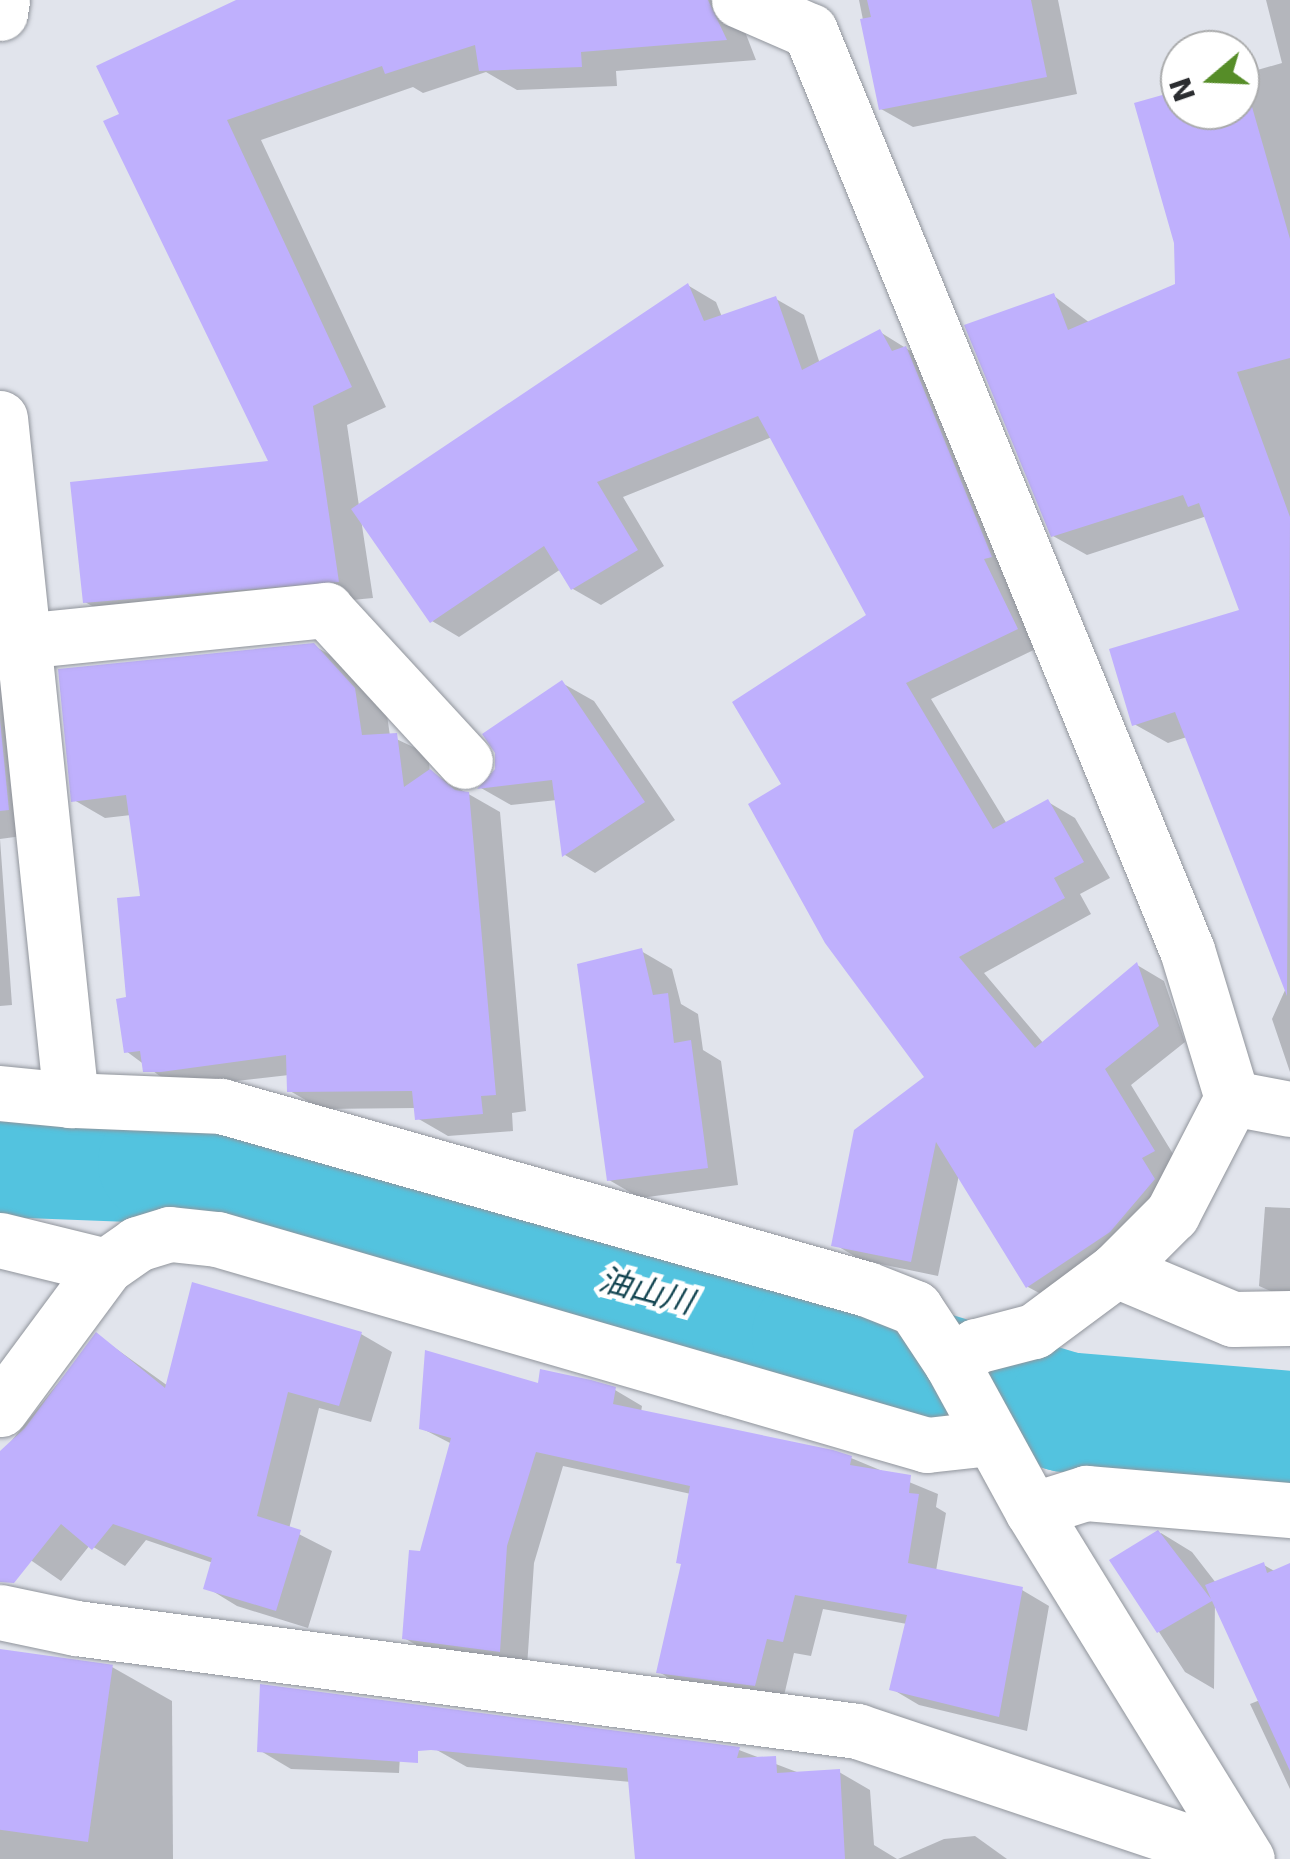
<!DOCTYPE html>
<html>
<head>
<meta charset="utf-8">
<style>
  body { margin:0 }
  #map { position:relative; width:1290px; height:1859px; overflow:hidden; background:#e1e4ec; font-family:"DejaVu Sans","Noto Sans JP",sans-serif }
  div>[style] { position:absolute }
  .shadow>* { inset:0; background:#0003 }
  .river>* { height:120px; margin:-60px; padding:0 60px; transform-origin:60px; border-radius:60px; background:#53c3df }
  .building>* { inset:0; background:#bfb0fd; transform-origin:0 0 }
  .roads { filter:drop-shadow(0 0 2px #91959c) drop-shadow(0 0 2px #91959c) }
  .street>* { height:55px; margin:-27.5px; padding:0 27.5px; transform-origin:27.5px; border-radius:27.5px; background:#fff }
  span { translate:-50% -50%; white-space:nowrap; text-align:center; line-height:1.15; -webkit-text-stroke:9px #fff; paint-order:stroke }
  .water-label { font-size:32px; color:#144652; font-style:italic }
  .north { position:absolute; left:1160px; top:30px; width:100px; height:100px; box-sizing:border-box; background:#fff; border:2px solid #aaabac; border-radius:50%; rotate:251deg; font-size:28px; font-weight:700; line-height:40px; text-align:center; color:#2b2d30 }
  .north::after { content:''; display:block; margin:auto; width:35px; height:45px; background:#568d28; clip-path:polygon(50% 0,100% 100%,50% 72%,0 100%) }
</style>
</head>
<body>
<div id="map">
  <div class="shadow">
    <div style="clip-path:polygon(242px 0,751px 0,742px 24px,756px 60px,616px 71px,617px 86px,517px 90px,486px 72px,423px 93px,413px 87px,261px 140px,386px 407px,347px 425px,359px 506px,689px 286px,716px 302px,722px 317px,776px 299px,804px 315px,820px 364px,880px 332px,933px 365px,1044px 645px,931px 699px,1007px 824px,1048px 802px,1075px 818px,1110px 878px,1080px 894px,1091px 914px,984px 973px,1044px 1044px,1137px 965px,1164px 981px,1185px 1042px,1131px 1085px,1181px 1167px,1182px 1195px,1056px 1302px,1028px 1287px,959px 1175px,938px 1276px,861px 1260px,834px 1244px,928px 1077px,785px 785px,869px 616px,772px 437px,623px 497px,664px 566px,601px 605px,573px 589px,561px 569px,459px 637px,432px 621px,361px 519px,373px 598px,120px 622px,85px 602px,272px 463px,122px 115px)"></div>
    <div style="clip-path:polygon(859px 0,1058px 0,1077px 94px,913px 127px,881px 109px)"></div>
    <div style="clip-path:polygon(1266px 0,1290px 0,1290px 1072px,1272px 1019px,1286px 988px,1187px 737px,1168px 743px,1134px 724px,1243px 611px,1207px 516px,1087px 555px,1053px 536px,1054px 296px,1090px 323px,1178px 286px,1180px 92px,1180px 110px,1240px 110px,1240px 75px,1282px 63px)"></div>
    <div style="clip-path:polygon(0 598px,37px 834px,0 839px,12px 1005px,0 1006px)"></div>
    <div style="clip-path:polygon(313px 645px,345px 664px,386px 708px,390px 736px,428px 754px,430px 772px,500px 812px,526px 1111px,512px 1113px,513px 1131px,448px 1136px,417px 1118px,416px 1108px,321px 1109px,290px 1091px,289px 1075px,176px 1088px,126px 1051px,143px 898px,131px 815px,105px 818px,74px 800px)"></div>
    <div style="clip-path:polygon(562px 683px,594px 701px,675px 820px,595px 873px,565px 855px,557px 800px,511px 805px,481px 788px)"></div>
    <div style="clip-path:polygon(641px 951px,672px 969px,681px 1004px,698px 1014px,703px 1050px,721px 1061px,738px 1185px,640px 1198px,609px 1180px)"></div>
    <div style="clip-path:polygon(1265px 1207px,1290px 1208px,1290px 1300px,1259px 1286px)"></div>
    <div style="clip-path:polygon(361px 1334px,392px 1352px,371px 1422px,319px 1408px,289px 1529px,332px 1551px,308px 1628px,237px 1606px,206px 1587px,213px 1563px,146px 1540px,125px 1566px,90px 1545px,61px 1581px,0 1539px,0 1455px,97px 1335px,168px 1386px)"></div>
    <div style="clip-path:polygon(540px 1386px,615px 1390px,642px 1406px,641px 1412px,851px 1458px,938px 1494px,936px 1507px,946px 1513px,936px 1571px,1022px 1590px,1049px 1606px,1027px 1731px,919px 1705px,892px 1689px,907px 1624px,823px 1609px,811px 1656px,794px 1653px,783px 1700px,686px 1688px,659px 1672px,684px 1565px,691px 1494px,563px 1466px,534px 1563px,527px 1667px,432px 1654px,404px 1638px,452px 1444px,421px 1428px)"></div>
    <div style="clip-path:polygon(1161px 1533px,1192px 1552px,1216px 1583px,1264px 1565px,1276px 1572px,1290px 1566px,1290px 1789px,1250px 1704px,1260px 1700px,1215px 1601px,1214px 1689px,1185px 1672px,1113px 1561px)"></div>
    <div style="clip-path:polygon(0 1654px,112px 1667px,172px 1701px,173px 1859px,0 1859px)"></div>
    <div style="clip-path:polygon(402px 1719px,399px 1773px,291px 1769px,259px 1750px)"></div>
    <div style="clip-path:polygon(435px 1749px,739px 1750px,802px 1774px,839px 1772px,870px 1790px,874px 1845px,897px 1859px,636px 1859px,631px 1782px,467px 1767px)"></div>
    <div style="clip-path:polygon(975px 1836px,1007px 1859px,898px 1859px,944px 1839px)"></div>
  </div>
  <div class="river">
    <div style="left:0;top:1157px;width:158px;rotate:2.2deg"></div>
    <div style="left:158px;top:1163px;width:676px;rotate:14.73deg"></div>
    <div style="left:812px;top:1335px;width:264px;rotate:16.9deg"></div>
    <div style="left:1065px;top:1412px;width:226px;rotate:4.8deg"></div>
  </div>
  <div class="building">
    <div style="clip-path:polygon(236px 0,708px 0,727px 40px,581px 52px,582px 67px,479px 71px,475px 45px,385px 74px,382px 66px,227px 120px,352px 387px,313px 406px,339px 582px,83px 603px,70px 482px,268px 461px,103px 121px,119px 114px,96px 66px)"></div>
    <div style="clip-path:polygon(867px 0,1031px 0,1047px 77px,879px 110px,860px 19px,871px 17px)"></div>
    <div style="clip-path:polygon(1242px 72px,1290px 239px,1290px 358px,1237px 372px,1290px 517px,1287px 996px,1175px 712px,1132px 726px,1109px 649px,1239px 610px,1199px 503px,1188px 507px,1183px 495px,1051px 537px,964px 325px,1054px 293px,1068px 330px,1175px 284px,1174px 243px,1134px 103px,1180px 90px,1180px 110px,1240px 110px)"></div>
    <div style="clip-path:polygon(688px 283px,704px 321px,776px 296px,802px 370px,880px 329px,892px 351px,906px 346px,992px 557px,984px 559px,1018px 629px,906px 683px,993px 829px,1048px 799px,1084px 862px,1054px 878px,1065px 898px,959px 957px,1035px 1048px,1137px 962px,1159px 1026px,1105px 1069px,1155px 1151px,1142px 1158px,1155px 1179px,1110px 1232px,1026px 1288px,936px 1142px,911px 1262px,831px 1246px,854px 1130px,924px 1077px,825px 943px,748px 804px,781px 784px,732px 702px,866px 615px,758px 416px,597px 482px,638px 550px,571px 590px,544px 546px,430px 623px,351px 509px)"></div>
    <div style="clip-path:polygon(314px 643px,355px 688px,362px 735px,397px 733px,404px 787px,430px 769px,455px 790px,469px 792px,496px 1095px,481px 1096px,483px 1114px,415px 1120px,412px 1091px,287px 1092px,286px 1055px,161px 1072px,143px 1072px,140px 1051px,124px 1053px,116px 999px,126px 997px,117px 898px,140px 896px,126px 795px,71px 802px,58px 669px)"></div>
    <div style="clip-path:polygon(562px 680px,645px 802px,562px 857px,552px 780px,477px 789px,495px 769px,495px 753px,482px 734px)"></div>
    <div style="clip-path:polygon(0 720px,9px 810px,0 811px)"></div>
    <div style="clip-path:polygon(642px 948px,653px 995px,668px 993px,674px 1043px,691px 1040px,708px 1168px,607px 1181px,577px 964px)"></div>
    <div style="clip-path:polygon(192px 1282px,362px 1332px,339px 1406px,288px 1392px,257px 1516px,301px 1530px,276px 1611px,203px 1589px,212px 1558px,113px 1524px,92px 1550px,61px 1524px,14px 1583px,0 1582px,0 1451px,25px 1428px,96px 1332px,165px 1388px)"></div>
    <div style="clip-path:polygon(425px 1350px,538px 1383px,540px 1369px,591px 1380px,616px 1387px,613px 1404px,833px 1450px,852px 1456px,850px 1465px,911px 1475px,909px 1493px,919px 1494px,908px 1563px,1023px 1587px,999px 1717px,889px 1690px,907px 1615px,795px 1595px,783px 1642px,767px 1639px,755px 1686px,656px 1673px,681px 1564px,676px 1563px,690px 1486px,536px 1452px,507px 1546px,500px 1652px,402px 1639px,409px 1550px,420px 1551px,451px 1438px,419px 1429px)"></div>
    <div style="clip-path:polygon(1158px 1530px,1211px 1599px,1205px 1585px,1264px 1562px,1267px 1573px,1290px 1563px,1290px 1771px,1212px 1601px,1157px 1633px,1109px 1560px)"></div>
    <div style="left:0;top:1649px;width:114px;height:179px;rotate:8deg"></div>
    <div style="clip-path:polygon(260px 1684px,740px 1747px,737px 1758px,776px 1756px,777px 1773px,840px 1769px,845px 1859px,635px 1859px,627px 1768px,431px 1750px,418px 1751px,418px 1763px,257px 1752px)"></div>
  </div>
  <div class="roads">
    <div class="street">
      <div style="left:739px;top:0;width:77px;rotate:23.6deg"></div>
      <div style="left:810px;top:31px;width:993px;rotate:67.7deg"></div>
      <div style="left:1187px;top:950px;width:155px;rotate:73.1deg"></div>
      <div style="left:1232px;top:1098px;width:131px;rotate:117.3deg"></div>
      <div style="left:1172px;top:1214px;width:79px;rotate:135deg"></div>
      <div style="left:0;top:13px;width:13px;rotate:-81deg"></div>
      <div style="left:0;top:418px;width:686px;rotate:84.06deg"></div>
      <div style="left:71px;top:1100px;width:71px;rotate:-174.4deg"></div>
      <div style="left:21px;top:641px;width:307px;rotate:-5.8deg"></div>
      <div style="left:326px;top:610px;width:205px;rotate:47.4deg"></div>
      <div style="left:1232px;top:1098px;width:59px;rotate:10.7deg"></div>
      <div style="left:71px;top:1100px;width:150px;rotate:2.3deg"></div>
      <div style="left:221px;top:1106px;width:671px;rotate:15.82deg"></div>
      <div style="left:867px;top:1289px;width:52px;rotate:21.6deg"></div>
      <div style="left:915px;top:1308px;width:67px;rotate:56.5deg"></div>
      <div style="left:952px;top:1364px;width:30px;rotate:-37deg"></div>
      <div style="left:976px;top:1346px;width:60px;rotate:-14.5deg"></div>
      <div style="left:1034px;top:1331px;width:102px;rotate:-36.6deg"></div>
      <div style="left:1116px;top:1270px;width:127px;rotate:22.7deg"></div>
      <div style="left:1233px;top:1319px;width:57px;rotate:-1deg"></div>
      <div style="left:0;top:1240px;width:109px;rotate:13.8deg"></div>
      <div style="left:106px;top:1266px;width:178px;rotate:126.5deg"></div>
      <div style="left:106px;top:1266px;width:38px;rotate:-35deg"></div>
      <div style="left:137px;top:1244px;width:34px;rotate:-17deg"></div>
      <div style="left:170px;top:1234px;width:47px;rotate:6.1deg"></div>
      <div style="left:217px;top:1239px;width:739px;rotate:16.18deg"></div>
      <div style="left:927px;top:1445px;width:63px;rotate:-6.3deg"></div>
      <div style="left:952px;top:1364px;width:166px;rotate:61.3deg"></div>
      <div style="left:1032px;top:1510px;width:410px;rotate:58.4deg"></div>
      <div style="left:1032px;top:1510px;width:57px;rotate:-17.5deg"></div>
      <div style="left:1086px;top:1493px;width:205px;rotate:4.8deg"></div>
      <div style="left:0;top:1612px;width:78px;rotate:11.9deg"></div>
      <div style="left:76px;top:1628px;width:788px;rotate:7.51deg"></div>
      <div style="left:857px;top:1731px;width:403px;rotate:18.5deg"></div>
    </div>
  </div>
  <div class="water-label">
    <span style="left:646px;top:1291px;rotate:15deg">油山川</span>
  </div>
  <div class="north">N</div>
</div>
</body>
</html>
